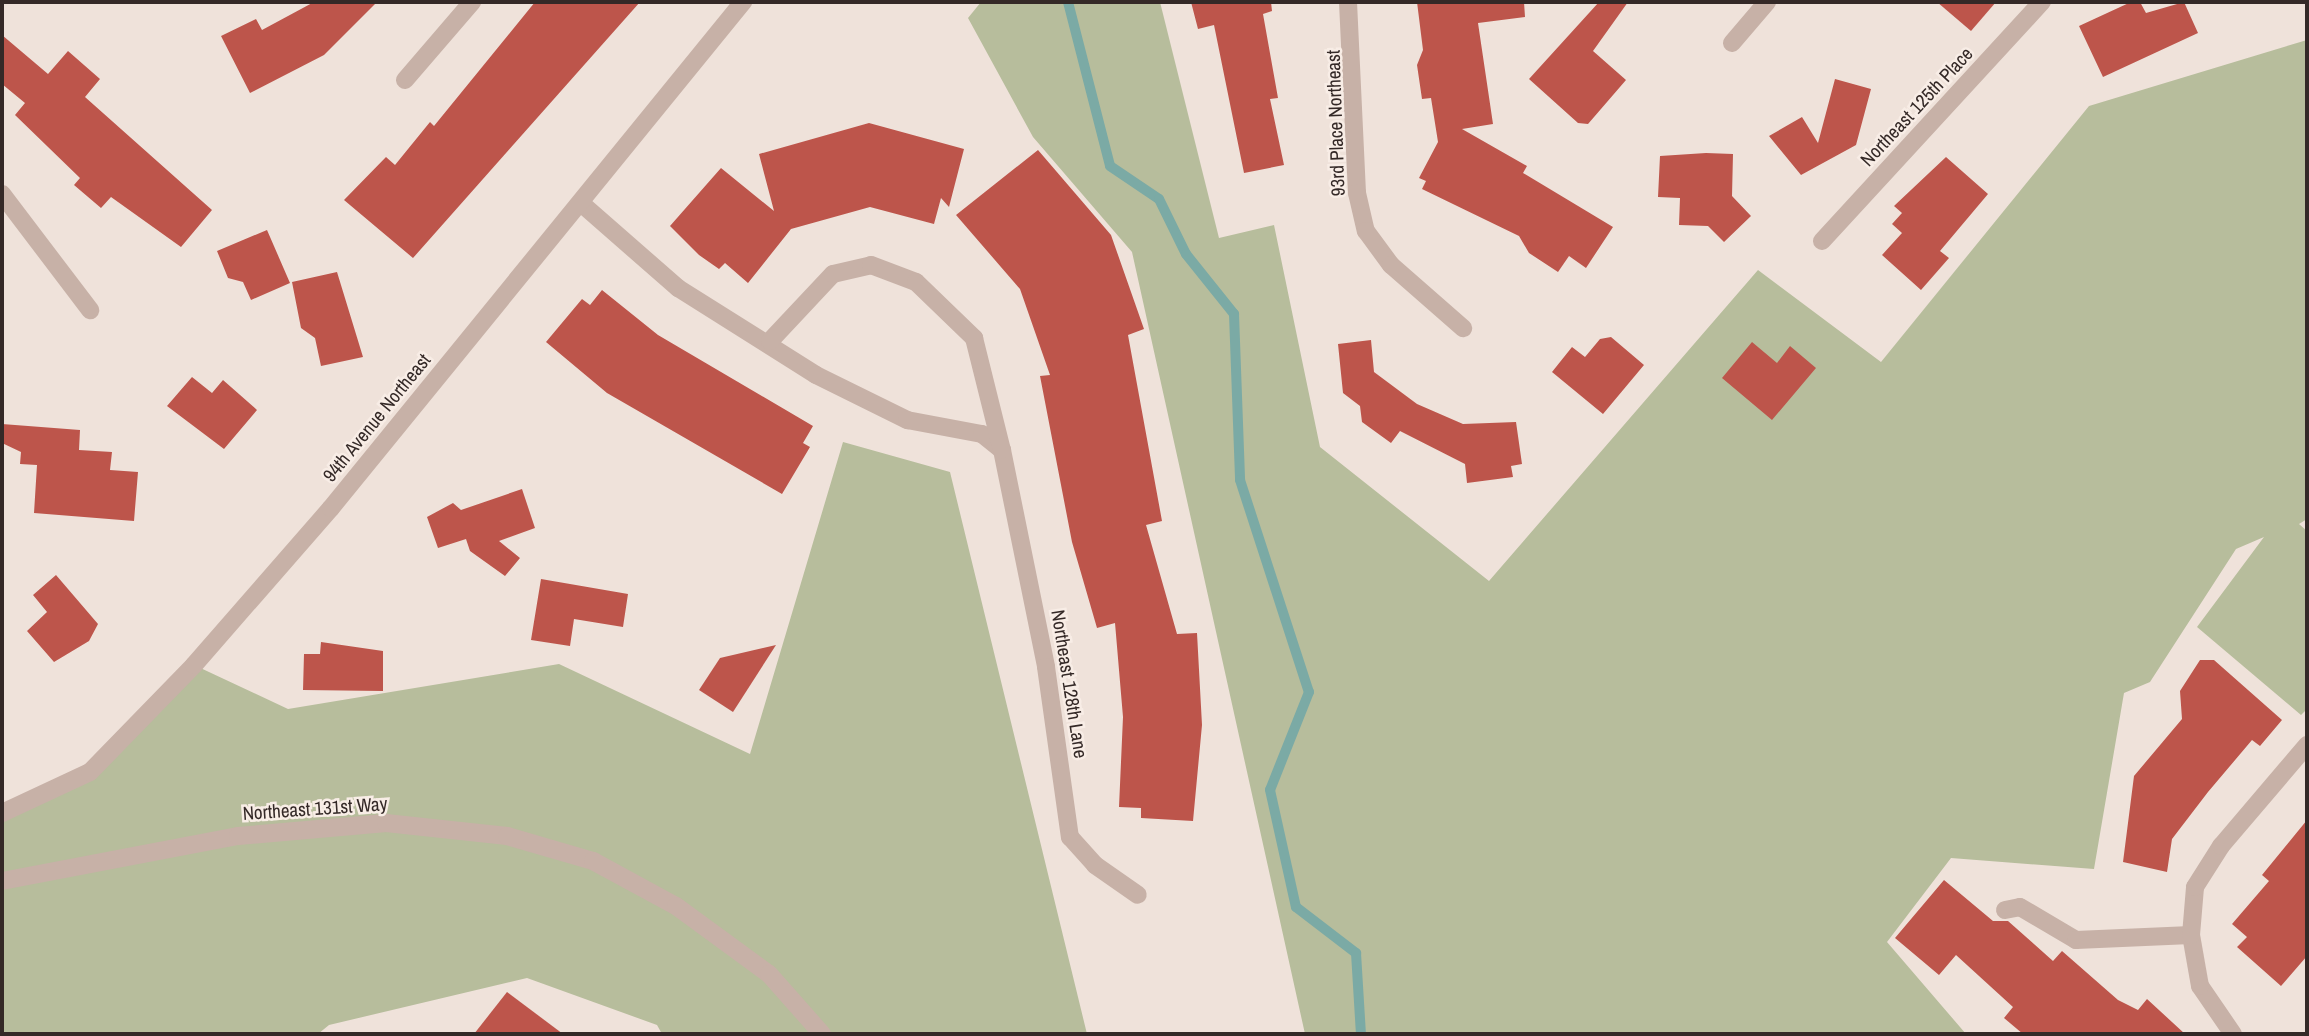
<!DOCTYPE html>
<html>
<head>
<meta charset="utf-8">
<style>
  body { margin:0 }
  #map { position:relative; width:2309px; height:1036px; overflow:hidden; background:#efe2da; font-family:"Archivo Narrow",sans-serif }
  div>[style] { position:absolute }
  .green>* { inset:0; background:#b7bd9c }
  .stream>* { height:10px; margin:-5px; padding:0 5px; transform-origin:5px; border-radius:5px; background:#7baaa5 }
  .building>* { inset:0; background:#bd554b }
  .service>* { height:18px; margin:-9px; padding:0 9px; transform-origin:9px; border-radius:9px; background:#c7b1a7 }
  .minor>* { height:18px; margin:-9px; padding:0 9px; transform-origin:9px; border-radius:9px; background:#c7b1a7 }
  .tertiary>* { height:18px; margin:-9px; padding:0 9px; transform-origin:9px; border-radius:9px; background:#c7b1a7 }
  span { translate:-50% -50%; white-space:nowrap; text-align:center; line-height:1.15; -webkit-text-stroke:5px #f8ede6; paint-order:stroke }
  .street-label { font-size:19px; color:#342927 }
  .frame { position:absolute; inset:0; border:4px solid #342927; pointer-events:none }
</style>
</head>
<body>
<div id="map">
  <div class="green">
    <div style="clip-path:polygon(981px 2px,1160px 2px,1219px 238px,1274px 225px,1320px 447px,1489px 581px,1758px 270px,1881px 362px,2089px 106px,2307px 40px,2307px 519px,2299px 524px,2307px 531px,2307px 709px,2301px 715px,2197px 627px,2264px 537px,2236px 549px,2150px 682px,2124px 693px,2094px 869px,1951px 858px,1887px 942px,1966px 1034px,1305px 1034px,1132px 252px,1033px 137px,968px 18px)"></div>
    <div style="clip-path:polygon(843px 442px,950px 472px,1087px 1034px,662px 1034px,657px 1025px,527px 978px,329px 1025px,318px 1034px,2px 1034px,2px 813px,90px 772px,194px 665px,288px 709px,559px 664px,750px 754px)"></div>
  </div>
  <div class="stream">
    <div style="left:1068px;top:2px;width:169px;rotate:75.6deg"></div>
    <div style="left:1110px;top:166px;width:59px;rotate:34deg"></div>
    <div style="left:1159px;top:199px;width:61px;rotate:63.9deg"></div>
    <div style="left:1186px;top:254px;width:77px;rotate:51.3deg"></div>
    <div style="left:1234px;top:314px;width:166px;rotate:87.9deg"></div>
    <div style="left:1240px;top:480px;width:223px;rotate:72deg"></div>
    <div style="left:1309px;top:692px;width:105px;rotate:111.7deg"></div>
    <div style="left:1270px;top:790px;width:120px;rotate:77.5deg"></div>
    <div style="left:1296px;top:907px;width:76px;rotate:37.5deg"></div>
    <div style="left:1356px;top:953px;width:81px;rotate:86.5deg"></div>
  </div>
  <div class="building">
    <div style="clip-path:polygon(314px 2px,377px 2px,324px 55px,250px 93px,221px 36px,256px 19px,262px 30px)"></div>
    <div style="clip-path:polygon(535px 2px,640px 2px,413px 258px,344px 200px,386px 157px,395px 165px,430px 122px,434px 126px)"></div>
    <div style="clip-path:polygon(1191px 2px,1271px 2px,1272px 11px,1263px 14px,1278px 98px,1270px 99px,1284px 165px,1244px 173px,1214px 25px,1198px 29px)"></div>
    <div style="clip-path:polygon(1417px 2px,1524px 2px,1525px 17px,1478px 23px,1493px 124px,1462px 129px,1527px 166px,1523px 173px,1613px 227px,1586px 268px,1569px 256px,1558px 272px,1529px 253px,1519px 236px,1422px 189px,1426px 181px,1419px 178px,1438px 142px,1431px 98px,1422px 99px,1417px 65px,1423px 50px)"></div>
    <div style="clip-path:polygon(1599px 2px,1628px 2px,1593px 51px,1626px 80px,1588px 124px,1578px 123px,1529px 79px)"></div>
    <div style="clip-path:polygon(1937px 2px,1996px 2px,1971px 31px)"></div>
    <div style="clip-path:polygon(2131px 2px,2140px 2px,2146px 13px,2184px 2px,2198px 33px,2103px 77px,2079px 26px)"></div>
    <div style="clip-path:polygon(2px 35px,48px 74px,68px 51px,100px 79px,85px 97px,212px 210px,181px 247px,111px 197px,101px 208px,74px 185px,80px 178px,15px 115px,25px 103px,2px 84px)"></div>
    <div style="clip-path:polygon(1835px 79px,1871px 89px,1856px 145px,1801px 175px,1769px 136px,1802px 117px,1818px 143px)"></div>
    <div style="clip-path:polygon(869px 123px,964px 149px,949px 207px,941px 198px,934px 224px,870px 207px,791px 229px,748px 283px,725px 263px,719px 269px,699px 255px,670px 226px,721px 168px,774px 211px,759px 154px)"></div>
    <div style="clip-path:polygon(1038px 150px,1111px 235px,1144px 329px,1128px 335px,1162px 521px,1146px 525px,1177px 634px,1197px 633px,1202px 725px,1193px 821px,1141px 818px,1141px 808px,1119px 807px,1123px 717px,1115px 623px,1097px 628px,1072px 542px,1040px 376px,1050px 375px,1020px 289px,956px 215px)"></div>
    <div style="clip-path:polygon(1706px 153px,1733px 154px,1732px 196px,1751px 216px,1724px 242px,1708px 226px,1679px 225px,1680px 198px,1658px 197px,1660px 156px)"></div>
    <div style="clip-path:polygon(1946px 157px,1988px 194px,1940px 251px,1949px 258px,1921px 290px,1882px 255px,1902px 233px,1892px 224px,1902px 213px,1894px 206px)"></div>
    <div style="clip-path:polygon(267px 230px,290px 283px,251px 300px,243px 282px,228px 278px,217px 251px)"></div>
    <div style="clip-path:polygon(337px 272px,363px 357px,321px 366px,315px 338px,301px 328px,292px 282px)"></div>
    <div style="clip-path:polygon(602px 290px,658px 335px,813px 426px,803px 443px,810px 447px,782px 494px,607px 393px,546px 342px,582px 299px,590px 305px)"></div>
    <div style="clip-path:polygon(1611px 337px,1644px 365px,1603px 414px,1552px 372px,1572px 347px,1585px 357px,1600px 339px)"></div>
    <div style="clip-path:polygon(1371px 340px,1374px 372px,1417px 404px,1463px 424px,1516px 422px,1522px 464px,1511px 466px,1513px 477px,1467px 483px,1465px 464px,1400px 431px,1391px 443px,1362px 422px,1360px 406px,1343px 393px,1338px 344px)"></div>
    <div style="clip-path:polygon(1752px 342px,1777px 363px,1790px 346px,1816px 368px,1772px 420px,1722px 378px)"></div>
    <div style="clip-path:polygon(192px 377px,212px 393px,223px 380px,257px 410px,224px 449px,167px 406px)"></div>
    <div style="clip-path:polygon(2px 424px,80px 430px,79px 450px,112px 452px,110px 470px,138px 472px,134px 521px,34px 513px,37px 465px,20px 464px,21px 452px,2px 443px)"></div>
    <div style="clip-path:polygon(522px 489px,535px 528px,499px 541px,520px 558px,505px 576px,470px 551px,466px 539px,438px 548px,427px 517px,453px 503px,461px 510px)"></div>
    <div style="clip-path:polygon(56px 575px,98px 624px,89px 641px,54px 662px,27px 631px,47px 612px,33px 595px)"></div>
    <div style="clip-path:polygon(541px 579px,628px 594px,623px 627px,574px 619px,570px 646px,531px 640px)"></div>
    <div style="clip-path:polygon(321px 642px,383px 651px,383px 691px,303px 690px,304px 654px,320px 654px)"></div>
    <div style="clip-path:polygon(776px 645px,733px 712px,699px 690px,720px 658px)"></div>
    <div style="clip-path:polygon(2200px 660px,2214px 660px,2282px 720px,2260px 746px,2252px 740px,2208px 792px,2172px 839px,2167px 872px,2123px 862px,2134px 776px,2182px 719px,2180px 691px)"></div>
    <div style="clip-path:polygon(2307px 820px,2307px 956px,2281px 986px,2237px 947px,2247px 937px,2232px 924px,2269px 881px,2262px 875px)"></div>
    <div style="clip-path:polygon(1944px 880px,1993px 921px,2008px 921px,2053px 961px,2062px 951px,2118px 1000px,2138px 1010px,2147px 999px,2185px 1034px,2023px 1034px,2004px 1018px,2013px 1007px,1956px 955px,1939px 975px,1895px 938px)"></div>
    <div style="clip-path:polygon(507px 992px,563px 1034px,474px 1034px)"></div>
  </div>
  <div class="service">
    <div style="left:2005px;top:910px;width:15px;rotate:-11deg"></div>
    <div style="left:2020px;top:907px;width:65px;rotate:30.5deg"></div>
    <div style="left:2076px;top:940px;width:115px;rotate:-2.5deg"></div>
  </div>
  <div class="minor">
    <div style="left:1348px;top:2px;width:191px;rotate:87.3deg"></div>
    <div style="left:1357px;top:193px;width:39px;rotate:77deg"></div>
    <div style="left:1366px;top:231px;width:42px;rotate:53.7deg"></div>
    <div style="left:1391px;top:265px;width:96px;rotate:41.2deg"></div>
    <div style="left:1732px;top:43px;width:54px;rotate:-49.5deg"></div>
    <div style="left:405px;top:80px;width:103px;rotate:-49.3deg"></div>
    <div style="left:2px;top:194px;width:146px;rotate:52.8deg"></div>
    <div style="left:582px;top:204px;width:128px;rotate:41.2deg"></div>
    <div style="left:678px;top:288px;width:163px;rotate:32.2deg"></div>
    <div style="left:816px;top:375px;width:102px;rotate:26.3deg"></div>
    <div style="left:907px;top:420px;width:76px;rotate:10.6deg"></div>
    <div style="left:982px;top:434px;width:26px;rotate:39deg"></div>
    <div style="left:1002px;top:450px;width:221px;rotate:78.5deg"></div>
    <div style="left:1046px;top:667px;width:172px;rotate:82deg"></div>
    <div style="left:1070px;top:837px;width:38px;rotate:48deg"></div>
    <div style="left:1095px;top:865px;width:52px;rotate:34.9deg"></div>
    <div style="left:1822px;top:241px;width:325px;rotate:-47.4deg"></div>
    <div style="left:770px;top:341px;width:92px;rotate:-46.8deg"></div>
    <div style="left:833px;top:274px;width:39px;rotate:-13deg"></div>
    <div style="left:871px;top:265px;width:48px;rotate:20.7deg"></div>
    <div style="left:916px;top:282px;width:81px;rotate:44deg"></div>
    <div style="left:974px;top:338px;width:115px;rotate:76deg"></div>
    <div style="left:2px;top:813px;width:97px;rotate:-25deg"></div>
    <div style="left:90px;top:772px;width:149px;rotate:-45.8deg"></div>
    <div style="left:194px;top:665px;width:208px;rotate:-48.9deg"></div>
    <div style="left:331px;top:508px;width:653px;rotate:-50.85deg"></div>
    <div style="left:2233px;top:1034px;width:58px;rotate:-124.5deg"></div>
    <div style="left:2200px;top:986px;width:52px;rotate:-100deg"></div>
    <div style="left:2191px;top:935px;width:48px;rotate:-85.2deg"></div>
    <div style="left:2195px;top:887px;width:49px;rotate:-57.6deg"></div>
    <div style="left:2221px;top:846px;width:133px;rotate:-49.6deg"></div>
  </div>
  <div class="tertiary">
    <div style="left:2px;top:881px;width:240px;rotate:-10.8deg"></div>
    <div style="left:238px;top:836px;width:149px;rotate:-5deg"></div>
    <div style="left:386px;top:823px;width:122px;rotate:6.1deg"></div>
    <div style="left:507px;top:836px;width:90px;rotate:16.2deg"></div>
    <div style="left:593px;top:861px;width:94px;rotate:28.5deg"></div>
    <div style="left:676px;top:906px;width:115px;rotate:36.2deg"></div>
    <div style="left:769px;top:974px;width:80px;rotate:48.5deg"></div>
  </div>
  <div class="street-label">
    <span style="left:1917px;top:107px;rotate:-47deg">Northeast 125th Place</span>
    <span style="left:1336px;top:123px;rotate:-92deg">93rd Place Northeast</span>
    <span style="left:377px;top:418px;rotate:-51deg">94th Avenue Northeast</span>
    <span style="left:1069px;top:684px;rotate:81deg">Northeast 128th Lane</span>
    <span style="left:315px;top:809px;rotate:-4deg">Northeast 131st Way</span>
  </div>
  <div class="frame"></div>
</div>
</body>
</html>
